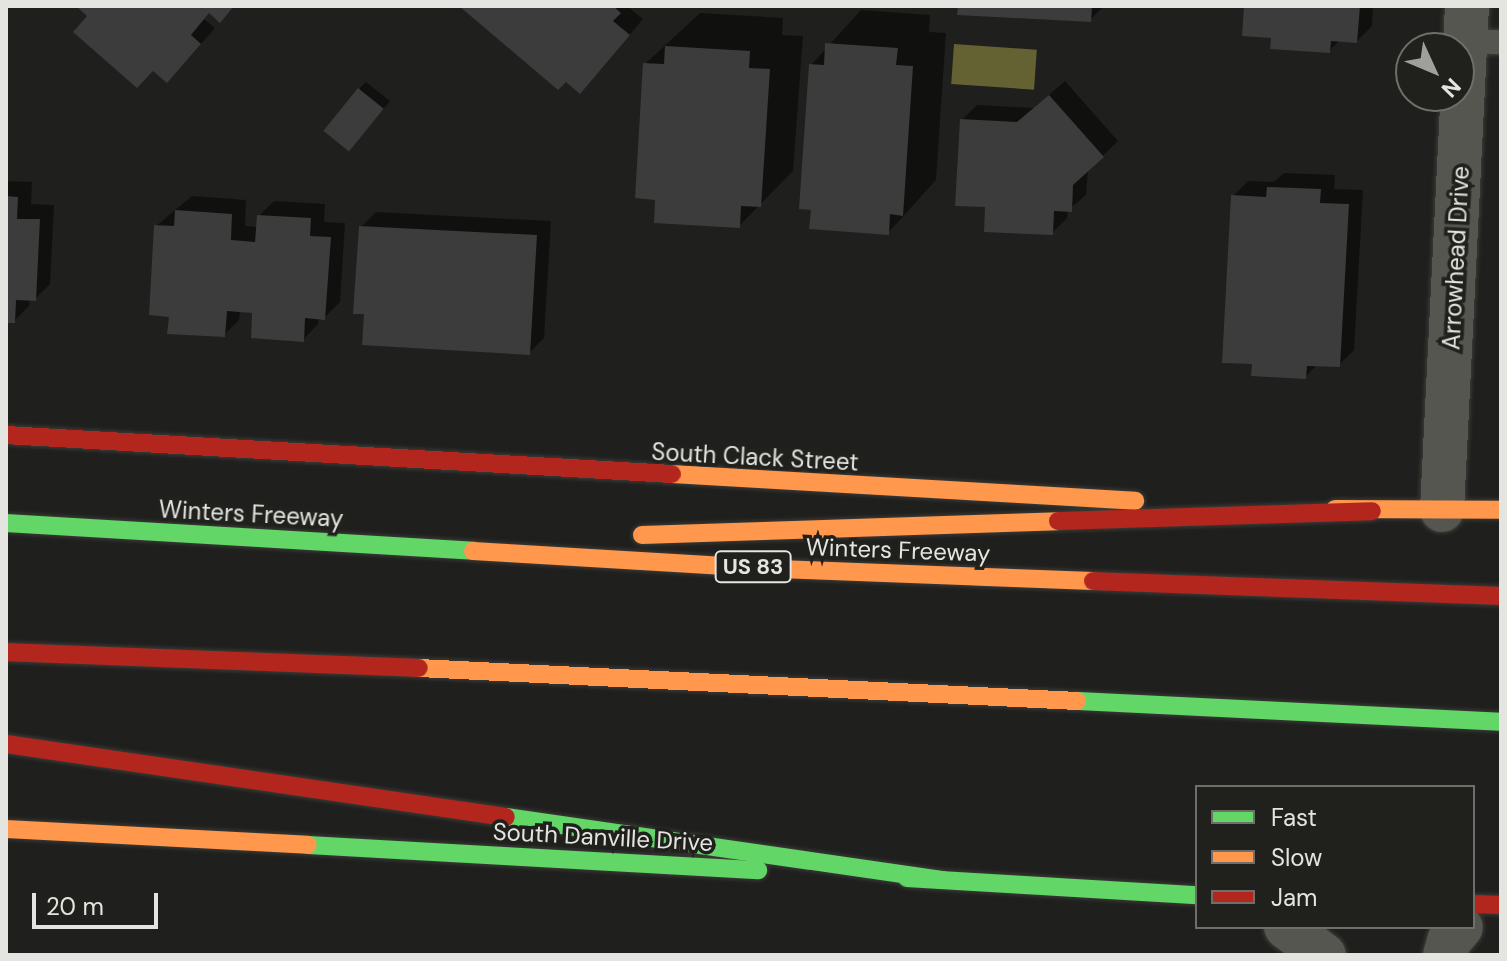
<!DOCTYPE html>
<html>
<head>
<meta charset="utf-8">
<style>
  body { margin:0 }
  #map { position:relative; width:1507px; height:961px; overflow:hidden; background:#1f1f1d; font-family:"DM Sans",sans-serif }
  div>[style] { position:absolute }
  .water>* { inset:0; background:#646233; transform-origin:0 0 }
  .shadow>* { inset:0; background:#0007 }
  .building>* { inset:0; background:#3b3c3b; transform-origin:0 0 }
  .roads { filter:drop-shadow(0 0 2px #3b3b38) drop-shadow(0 0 2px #3b3b38) }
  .lane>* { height:24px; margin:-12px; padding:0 12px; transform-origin:12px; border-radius:12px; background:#565650 }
  .street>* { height:44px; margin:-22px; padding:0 22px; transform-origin:22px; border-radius:22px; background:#565650 }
  .fast>* { height:18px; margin:-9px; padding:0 9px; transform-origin:9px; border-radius:9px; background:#63d668 }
  .slow>* { height:18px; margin:-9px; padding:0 9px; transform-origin:9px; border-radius:9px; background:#ff974d }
  .jam>* { height:18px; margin:-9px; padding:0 9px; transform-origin:9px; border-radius:9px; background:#b3261e }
  span { translate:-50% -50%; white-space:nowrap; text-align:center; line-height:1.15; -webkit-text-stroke:7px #20201c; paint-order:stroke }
  .shield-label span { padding:2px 6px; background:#20201c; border:2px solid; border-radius:6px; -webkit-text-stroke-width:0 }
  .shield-label { font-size:22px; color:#e4e4e1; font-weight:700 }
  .street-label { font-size:24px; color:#e4e4e1 }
  .frame { position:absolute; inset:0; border:8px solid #e4e4e1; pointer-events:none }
  .legend { position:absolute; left:1195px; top:785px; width:280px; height:144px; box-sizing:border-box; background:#20201c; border:2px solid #6e6e6b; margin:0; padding:10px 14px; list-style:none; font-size:24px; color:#e4e4e1 }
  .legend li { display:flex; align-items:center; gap:16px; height:40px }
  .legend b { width:40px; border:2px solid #6e6e6b }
  .north { position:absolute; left:1395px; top:32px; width:80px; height:80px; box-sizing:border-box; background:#20201c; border:2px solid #6e6e6b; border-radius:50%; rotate:134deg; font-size:22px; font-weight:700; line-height:32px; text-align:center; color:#e4e4e1 }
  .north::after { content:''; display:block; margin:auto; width:28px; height:36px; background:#9f9f9c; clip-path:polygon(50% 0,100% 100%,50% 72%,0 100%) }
  .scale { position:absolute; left:32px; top:893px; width:126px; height:36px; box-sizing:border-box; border:4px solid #e4e4e1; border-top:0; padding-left:10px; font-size:24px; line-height:28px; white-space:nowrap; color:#e4e4e1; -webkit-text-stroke:6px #20201c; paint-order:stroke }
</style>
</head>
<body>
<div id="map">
  <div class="water">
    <div style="left:954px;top:44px;width:83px;height:40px;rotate:4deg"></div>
  </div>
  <div class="shadow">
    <div style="clip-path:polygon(79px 6px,233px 6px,210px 11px,204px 19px,215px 28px,182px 66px)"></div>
    <div style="clip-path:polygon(462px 6px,627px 6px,643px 19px,595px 76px)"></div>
    <div style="clip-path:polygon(960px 6px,1104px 6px,1090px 20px)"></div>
    <div style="clip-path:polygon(1246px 6px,1373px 6px,1372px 26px,1357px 41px,1340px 40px,1329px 51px,1273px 36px)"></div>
    <div style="clip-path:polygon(861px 10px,930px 15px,929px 32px,946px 33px,936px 180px,888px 233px,811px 65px)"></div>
    <div style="clip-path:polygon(700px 13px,783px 18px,782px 35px,803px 36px,793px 171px,739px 226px,658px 198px,645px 64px)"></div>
    <div style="clip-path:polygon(1065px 81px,1118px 141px,1088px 170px,1086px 195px,1068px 210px,1067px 218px,1052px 233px,987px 205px,962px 120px,977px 105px,1034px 108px)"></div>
    <div style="clip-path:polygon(366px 82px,390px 101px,356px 142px,359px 89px)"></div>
    <div style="clip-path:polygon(1284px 173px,1335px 175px,1334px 189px,1363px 190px,1354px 350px,1339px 365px,1318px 364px,1305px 377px,1254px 362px,1233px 196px,1248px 181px,1274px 182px)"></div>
    <div style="clip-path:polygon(6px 181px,32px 182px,31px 204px,54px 205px,50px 284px,35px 299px,30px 299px,29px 306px,14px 321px,6px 321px)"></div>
    <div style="clip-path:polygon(192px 196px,246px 200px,245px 226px,258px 227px,259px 216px,274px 201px,325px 204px,324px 222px,345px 223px,340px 302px,325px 317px,319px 317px,318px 324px,303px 340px,254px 311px,240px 310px,239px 320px,224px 335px,171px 315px,156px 226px)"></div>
    <div style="clip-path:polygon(376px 212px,551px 221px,544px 338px,529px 353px,366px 312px,361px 227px)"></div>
  </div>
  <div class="building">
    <div style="clip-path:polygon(76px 6px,234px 6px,220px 23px,209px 13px,191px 35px,201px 44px,167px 83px,153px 71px,137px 88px,73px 32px,87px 16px)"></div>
    <div style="clip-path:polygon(459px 6px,613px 6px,621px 13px,613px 21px,630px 35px,580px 94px,566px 82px,558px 90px)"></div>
    <div style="clip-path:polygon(958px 6px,1092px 6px,1091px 22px,957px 15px)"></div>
    <div style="clip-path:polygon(1244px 6px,1360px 6px,1357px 43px,1331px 41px,1330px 53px,1270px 49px,1271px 38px,1242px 36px)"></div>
    <div style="clip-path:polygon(825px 43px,898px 48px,896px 65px,913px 66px,903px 216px,890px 214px,889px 235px,809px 229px,811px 210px,799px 209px,809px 64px,824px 65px)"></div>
    <div style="clip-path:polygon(665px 46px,750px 51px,749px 68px,770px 69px,761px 207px,741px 206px,740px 228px,654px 223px,655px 200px,635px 198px,643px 63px,664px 64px)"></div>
    <div style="left:358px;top:88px;width:33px;height:55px;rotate:39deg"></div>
    <div style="clip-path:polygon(1049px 95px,1104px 157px,1073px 185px,1072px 212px,1054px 211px,1053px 235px,984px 232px,985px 207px,955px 206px,960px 119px,1017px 122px)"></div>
    <div style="clip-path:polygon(1267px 187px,1321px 189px,1320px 203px,1349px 204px,1340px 367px,1307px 366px,1306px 379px,1251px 376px,1252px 364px,1222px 363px,1231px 195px,1266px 197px)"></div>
    <div style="clip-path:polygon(6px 196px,18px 197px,17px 219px,40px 219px,36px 301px,16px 300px,15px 323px,6px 323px)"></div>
    <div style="clip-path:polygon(175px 210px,232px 214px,231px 240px,255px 242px,257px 215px,311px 218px,310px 236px,331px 237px,325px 320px,305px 318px,304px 342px,251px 338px,252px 313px,227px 311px,225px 337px,167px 334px,169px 317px,149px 315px,154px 225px,174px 226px)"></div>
    <div style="clip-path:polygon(359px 226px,537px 235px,530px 355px,362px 345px,364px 314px,353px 314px)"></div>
  </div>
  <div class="roads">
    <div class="lane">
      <div style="left:1466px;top:41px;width:35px;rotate:2deg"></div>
    </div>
    <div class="street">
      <div style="left:1442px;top:510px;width:505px;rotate:-87.16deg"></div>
      <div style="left:1286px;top:927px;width:47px;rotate:36.4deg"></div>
      <div style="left:1445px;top:955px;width:15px;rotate:-74deg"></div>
      <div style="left:1449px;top:941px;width:18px;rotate:-49deg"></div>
    </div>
    <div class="fast">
      <div style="left:6px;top:523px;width:468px;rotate:3.4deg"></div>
      <div style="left:1077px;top:701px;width:425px;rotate:2.8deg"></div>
      <div style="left:506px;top:817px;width:442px;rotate:8.2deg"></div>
      <div style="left:308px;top:845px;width:451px;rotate:3.2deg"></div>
      <div style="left:907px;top:878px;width:290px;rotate:3.4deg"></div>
    </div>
    <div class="slow">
      <div style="left:672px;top:474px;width:464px;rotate:3.3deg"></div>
      <div style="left:1335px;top:509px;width:166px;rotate:0.3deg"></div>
      <div style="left:642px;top:535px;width:416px;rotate:-1.9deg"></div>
      <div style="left:473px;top:551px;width:307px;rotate:3.4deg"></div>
      <div style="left:779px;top:569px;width:314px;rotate:2.2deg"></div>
      <div style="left:419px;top:668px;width:659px;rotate:2.87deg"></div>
      <div style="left:6px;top:829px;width:302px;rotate:3deg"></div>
    </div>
    <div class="jam">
      <div style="left:6px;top:435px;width:667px;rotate:3.35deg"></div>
      <div style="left:1058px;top:521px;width:314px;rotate:-1.8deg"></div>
      <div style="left:1093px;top:581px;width:408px;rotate:2.1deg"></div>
      <div style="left:6px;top:652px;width:413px;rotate:2.2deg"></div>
      <div style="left:6px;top:744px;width:505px;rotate:8.31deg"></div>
      <div style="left:1473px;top:904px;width:28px;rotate:2deg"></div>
    </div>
  </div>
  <div class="shield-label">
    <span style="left:753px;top:567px">US 83</span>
  </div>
  <div class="street-label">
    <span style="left:1456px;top:258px;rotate:-87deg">Arrowhead Drive</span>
    <span style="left:755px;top:457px;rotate:3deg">South Clack Street</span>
    <span style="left:251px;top:514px;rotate:3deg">Winters Freeway</span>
    <span style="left:898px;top:550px;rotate:2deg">Winters Freeway</span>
    <span style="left:603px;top:837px;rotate:3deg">South Danville Drive</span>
  </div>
  <div class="frame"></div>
  <ul class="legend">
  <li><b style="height:10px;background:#63d668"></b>Fast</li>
  <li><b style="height:10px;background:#ff974d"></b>Slow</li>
  <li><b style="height:10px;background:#b3261e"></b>Jam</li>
  </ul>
  <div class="north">N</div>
  <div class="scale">20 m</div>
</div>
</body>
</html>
